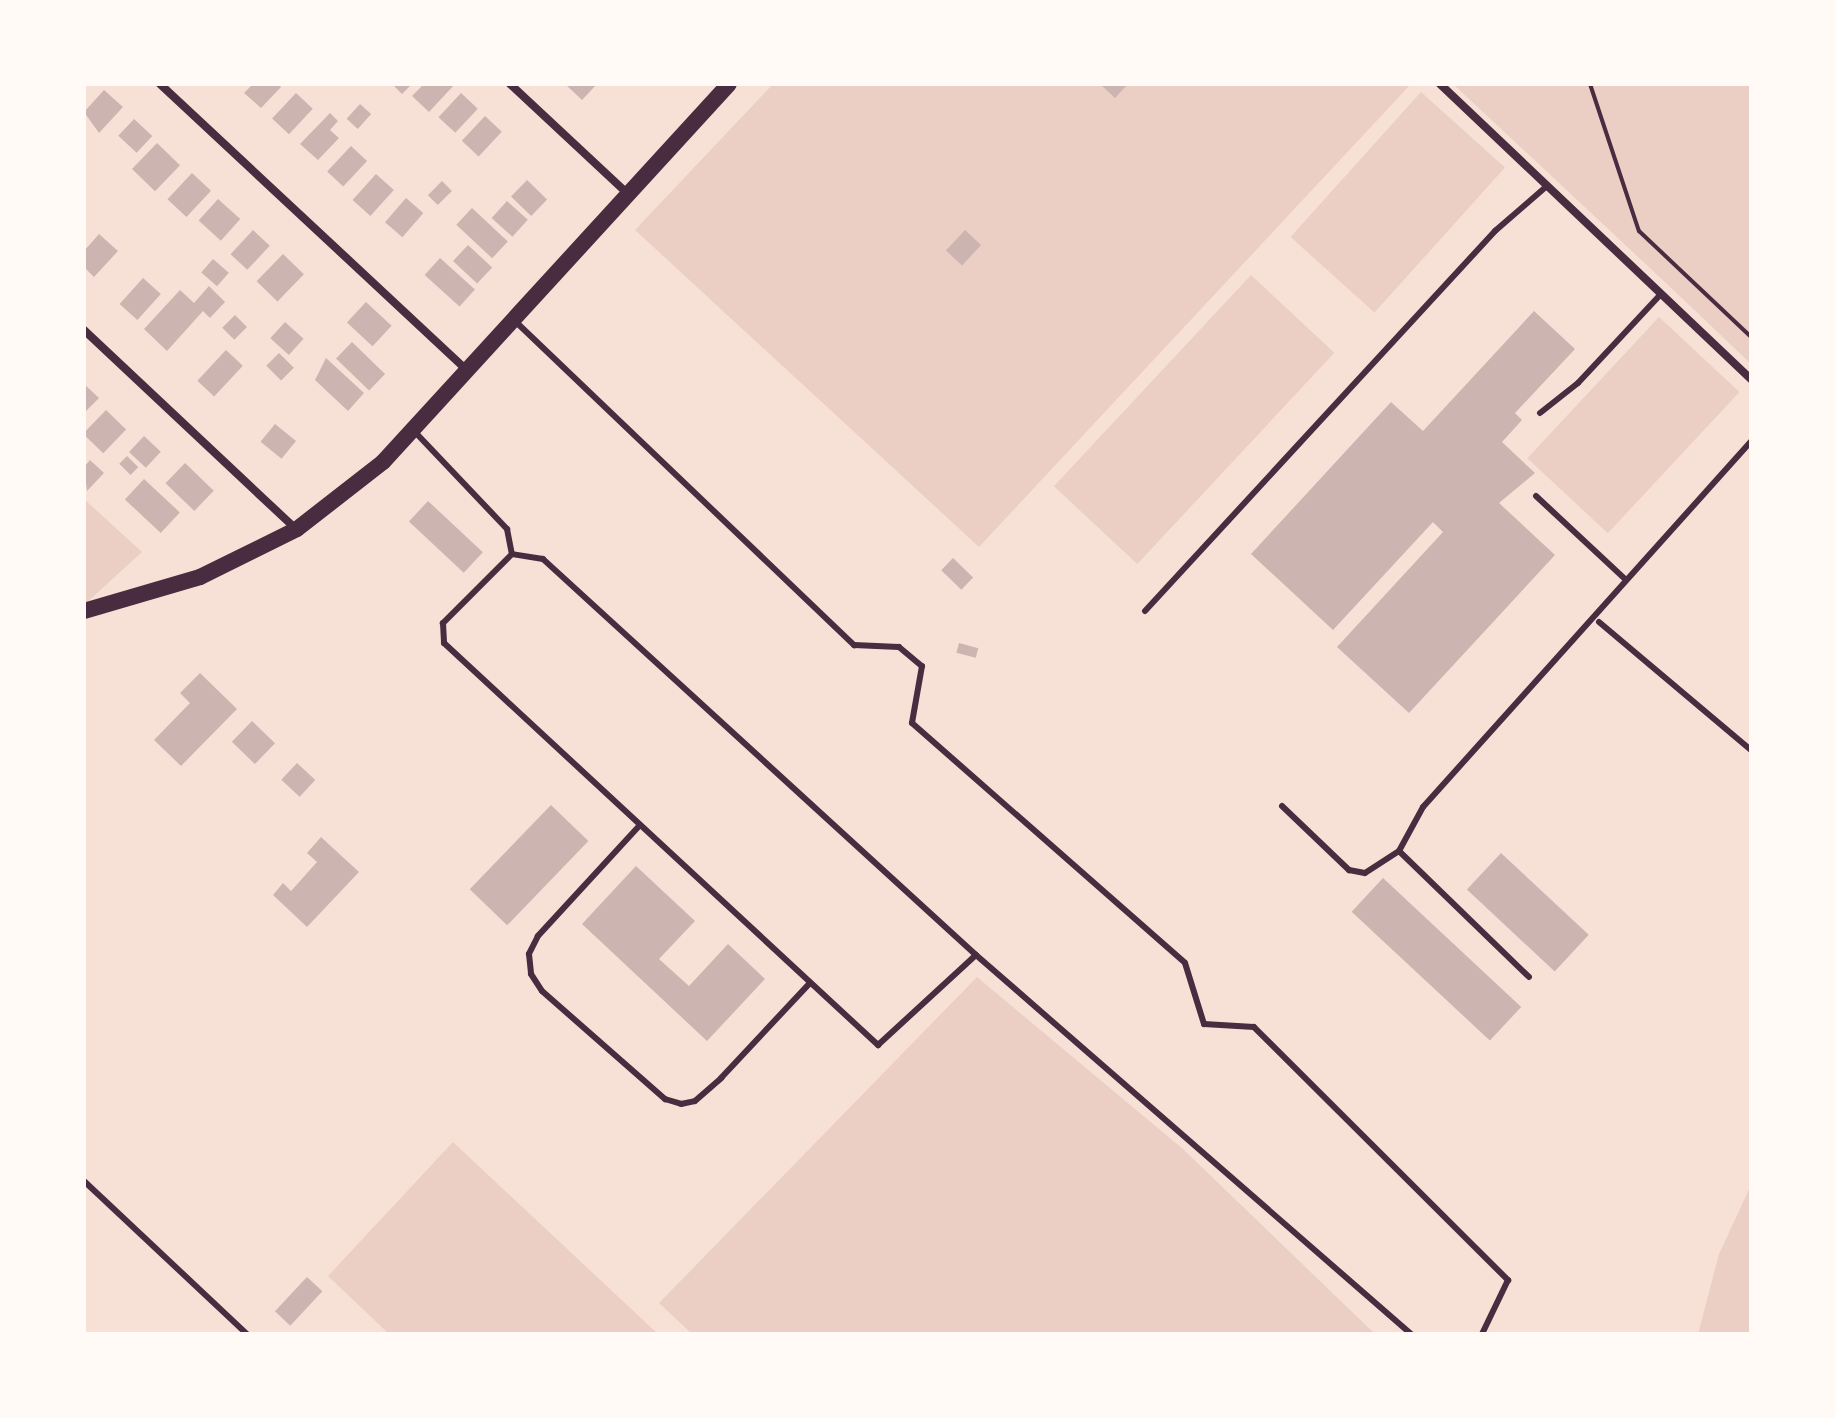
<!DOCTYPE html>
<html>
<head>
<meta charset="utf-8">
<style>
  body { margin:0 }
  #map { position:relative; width:1835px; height:1418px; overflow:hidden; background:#f7e1d7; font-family:"Asap Condensed",sans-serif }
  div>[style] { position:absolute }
  .green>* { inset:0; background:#ebcfc5; transform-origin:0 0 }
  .building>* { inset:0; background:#ccb4b1; transform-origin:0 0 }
  .path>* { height:4px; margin:-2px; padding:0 2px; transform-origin:2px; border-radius:2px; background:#4a2c40 }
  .service>* { height:6px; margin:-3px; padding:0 3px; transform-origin:3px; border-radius:3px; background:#4a2c40 }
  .minor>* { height:8px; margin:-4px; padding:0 4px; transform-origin:4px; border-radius:4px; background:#4a2c40 }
  .secondary>* { height:16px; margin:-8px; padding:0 8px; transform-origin:8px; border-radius:8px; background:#4a2c40 }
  span { translate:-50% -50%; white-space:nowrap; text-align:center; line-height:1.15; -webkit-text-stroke:8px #fffaf5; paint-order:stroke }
  .frame { position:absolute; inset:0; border:86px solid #fffaf5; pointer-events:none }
</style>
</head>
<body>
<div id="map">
  <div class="green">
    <div style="clip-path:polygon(773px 84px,1411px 84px,979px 547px,635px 230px)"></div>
    <div style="clip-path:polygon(1453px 84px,1751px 84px,1751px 364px,1667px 284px)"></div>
    <div style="left:1421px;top:92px;width:113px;height:195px;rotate:42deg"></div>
    <div style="left:1251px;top:275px;width:114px;height:289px;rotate:43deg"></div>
    <div style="left:1659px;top:317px;width:110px;height:193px;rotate:43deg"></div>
    <div style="clip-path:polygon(84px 499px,142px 552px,84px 605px)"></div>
    <div style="clip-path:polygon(977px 977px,1183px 1149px,1375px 1334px,692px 1334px,659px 1303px)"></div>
    <div style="clip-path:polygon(453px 1142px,658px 1334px,389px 1334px,328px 1276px)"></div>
    <div style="clip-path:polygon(1751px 1185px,1751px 1334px,1698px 1334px,1719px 1254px)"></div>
  </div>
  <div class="building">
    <div style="clip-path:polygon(253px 84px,278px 84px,281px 87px,261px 108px,244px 93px)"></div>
    <div style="clip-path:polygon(392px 84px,412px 84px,402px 94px)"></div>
    <div style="clip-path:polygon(424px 84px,455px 84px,429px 112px,412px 96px)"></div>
    <div style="clip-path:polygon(565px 84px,597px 84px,582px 100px)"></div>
    <div style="clip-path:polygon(1100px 84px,1128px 84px,1115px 98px)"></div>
    <div style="clip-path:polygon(104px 90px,123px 107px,99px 133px,84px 112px)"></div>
    <div style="left:296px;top:93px;width:23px;height:35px;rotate:43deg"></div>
    <div style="left:461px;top:93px;width:23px;height:33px;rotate:43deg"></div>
    <div style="left:360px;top:104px;width:15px;height:20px;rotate:42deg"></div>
    <div style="clip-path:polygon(330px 113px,338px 121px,330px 130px,339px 138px,318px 160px,300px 144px)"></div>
    <div style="left:485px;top:116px;width:23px;height:34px;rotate:43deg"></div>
    <div style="left:134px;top:119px;width:25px;height:23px;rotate:43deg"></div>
    <div style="left:157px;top:143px;width:32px;height:36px;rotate:44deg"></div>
    <div style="left:351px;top:146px;width:22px;height:35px;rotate:43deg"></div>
    <div style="left:192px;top:173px;width:26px;height:36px;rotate:43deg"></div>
    <div style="left:376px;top:174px;width:24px;height:35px;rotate:42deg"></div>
    <div style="left:527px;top:180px;width:28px;height:23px;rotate:44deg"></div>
    <div style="left:442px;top:181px;width:14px;height:20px;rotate:45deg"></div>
    <div style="left:406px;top:198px;width:23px;height:32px;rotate:41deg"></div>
    <div style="left:218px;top:199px;width:30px;height:29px;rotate:42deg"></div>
    <div style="left:507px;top:201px;width:28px;height:23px;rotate:42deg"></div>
    <div style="left:472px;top:208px;width:49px;height:23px;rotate:43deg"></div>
    <div style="left:253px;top:230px;width:23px;height:33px;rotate:43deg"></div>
    <div style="left:965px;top:230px;width:22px;height:28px;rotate:43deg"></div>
    <div style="clip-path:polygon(99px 234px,118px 251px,94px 277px,84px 267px,84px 251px)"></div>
    <div style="left:468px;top:245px;width:33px;height:22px;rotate:43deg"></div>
    <div style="left:283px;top:254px;width:29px;height:38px;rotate:44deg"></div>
    <div style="left:440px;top:258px;width:47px;height:23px;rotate:42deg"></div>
    <div style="left:213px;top:259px;width:21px;height:18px;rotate:41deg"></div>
    <div style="left:143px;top:278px;width:24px;height:35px;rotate:42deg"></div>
    <div style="clip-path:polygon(209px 286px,225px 302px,210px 318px,203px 311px,167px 351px,144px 329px,180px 290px,194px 303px)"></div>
    <div style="left:366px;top:302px;width:35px;height:28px;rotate:43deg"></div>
    <div style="clip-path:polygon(1534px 311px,1575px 349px,1515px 413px,1522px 420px,1502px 442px,1535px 473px,1499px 503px,1555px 555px,1409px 713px,1337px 647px,1443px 532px,1433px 522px,1333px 630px,1251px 554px,1391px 402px,1423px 431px)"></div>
    <div style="left:235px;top:315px;width:17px;height:18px;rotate:45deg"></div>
    <div style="left:285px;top:322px;width:25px;height:22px;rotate:42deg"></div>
    <div style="left:352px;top:342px;width:46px;height:23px;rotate:44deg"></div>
    <div style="left:226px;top:350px;width:23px;height:42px;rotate:43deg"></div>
    <div style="left:279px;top:353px;width:21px;height:18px;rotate:45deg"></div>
    <div style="clip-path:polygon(326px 358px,364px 393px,348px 411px,315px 380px)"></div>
    <div style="clip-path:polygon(84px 384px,99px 398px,84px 413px)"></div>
    <div style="left:106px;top:410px;width:28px;height:33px;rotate:44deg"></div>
    <div style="left:275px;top:424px;width:27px;height:23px;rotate:39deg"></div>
    <div style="left:144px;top:436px;width:23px;height:22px;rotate:43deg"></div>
    <div style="left:127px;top:456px;width:16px;height:11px;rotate:45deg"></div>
    <div style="clip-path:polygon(90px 460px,104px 473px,87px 491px,84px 467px)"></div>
    <div style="left:185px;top:463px;width:40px;height:28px;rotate:44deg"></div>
    <div style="left:144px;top:479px;width:49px;height:28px;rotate:43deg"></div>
    <div style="left:428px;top:501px;width:75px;height:28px;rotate:43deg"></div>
    <div style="left:953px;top:558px;width:28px;height:17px;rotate:44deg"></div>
    <div style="left:959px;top:643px;width:20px;height:10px;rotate:15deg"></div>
    <div style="clip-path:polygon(200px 673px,237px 709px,181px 766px,154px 740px,190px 703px,180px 693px)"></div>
    <div style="left:252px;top:721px;width:32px;height:29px;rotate:44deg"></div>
    <div style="left:297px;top:763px;width:25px;height:23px;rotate:43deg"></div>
    <div style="left:551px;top:805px;width:52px;height:117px;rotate:44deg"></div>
    <div style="clip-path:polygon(321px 837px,359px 872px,307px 927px,273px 895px,283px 883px,291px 891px,317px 862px,307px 853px)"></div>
    <div style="left:1501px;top:853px;width:120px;height:50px;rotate:43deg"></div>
    <div style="clip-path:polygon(636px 866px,695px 921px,659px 959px,689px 986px,728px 944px,765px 979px,707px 1041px,582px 924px)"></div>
    <div style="left:1383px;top:878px;width:189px;height:46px;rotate:43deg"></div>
    <div style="left:307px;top:1277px;width:21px;height:47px;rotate:43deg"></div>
  </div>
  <div class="path">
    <div style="left:1590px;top:84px;width:155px;rotate:71.6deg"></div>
    <div style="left:1639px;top:231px;width:154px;rotate:43.4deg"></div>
  </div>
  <div class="service">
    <div style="left:516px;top:322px;width:468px;rotate:43.7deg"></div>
    <div style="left:854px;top:645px;width:45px;rotate:2.5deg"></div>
    <div style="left:899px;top:647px;width:30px;rotate:40deg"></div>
    <div style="left:922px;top:666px;width:58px;rotate:100deg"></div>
    <div style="left:912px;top:723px;width:363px;rotate:41.3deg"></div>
    <div style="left:1185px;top:963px;width:64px;rotate:72.7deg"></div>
    <div style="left:1204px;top:1024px;width:50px;rotate:3.4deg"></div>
    <div style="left:1254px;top:1027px;width:359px;rotate:44.9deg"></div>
    <div style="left:1508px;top:1280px;width:60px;rotate:115.7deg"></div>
    <div style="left:1540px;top:413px;width:48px;rotate:-38.3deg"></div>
    <div style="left:1578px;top:383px;width:122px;rotate:-47deg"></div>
    <div style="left:415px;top:432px;width:134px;rotate:46.5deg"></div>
    <div style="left:507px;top:529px;width:25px;rotate:79deg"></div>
    <div style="left:512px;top:554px;width:98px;rotate:135deg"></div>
    <div style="left:443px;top:623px;width:20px;rotate:87deg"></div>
    <div style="left:444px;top:643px;width:592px;rotate:42.81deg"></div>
    <div style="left:878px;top:1045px;width:133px;rotate:-42.6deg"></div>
    <div style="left:976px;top:955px;width:587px;rotate:-137.56deg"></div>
    <div style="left:543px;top:559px;width:31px;rotate:-171deg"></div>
    <div style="left:1536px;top:496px;width:123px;rotate:43deg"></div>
    <div style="left:1145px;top:611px;width:517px;rotate:-47.35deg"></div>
    <div style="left:1495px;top:231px;width:69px;rotate:-40.9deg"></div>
    <div style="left:1599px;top:622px;width:199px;rotate:40.1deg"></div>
    <div style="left:1282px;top:806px;width:93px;rotate:43.7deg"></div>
    <div style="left:1349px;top:870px;width:16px;rotate:11deg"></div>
    <div style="left:1365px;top:873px;width:40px;rotate:-32.9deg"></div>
    <div style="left:1399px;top:851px;width:50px;rotate:-61.4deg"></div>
    <div style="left:1423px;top:807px;width:491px;rotate:-48.1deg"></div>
    <div style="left:640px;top:825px;width:151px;rotate:132.6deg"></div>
    <div style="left:538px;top:936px;width:20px;rotate:117deg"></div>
    <div style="left:529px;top:954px;width:20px;rotate:84deg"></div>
    <div style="left:531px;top:974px;width:20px;rotate:57deg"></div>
    <div style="left:542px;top:991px;width:164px;rotate:41.3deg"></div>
    <div style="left:665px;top:1099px;width:17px;rotate:17deg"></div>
    <div style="left:681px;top:1104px;width:14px;rotate:-12deg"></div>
    <div style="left:695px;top:1101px;width:35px;rotate:-41deg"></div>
    <div style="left:721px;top:1078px;width:130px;rotate:-46.9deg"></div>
    <div style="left:1399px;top:851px;width:181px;rotate:44.1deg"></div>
    <div style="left:976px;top:955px;width:577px;rotate:41.06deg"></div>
    <div style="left:84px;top:1181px;width:224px;rotate:43.2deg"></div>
  </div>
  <div class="minor">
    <div style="left:160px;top:84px;width:418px;rotate:43deg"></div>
    <div style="left:510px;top:84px;width:163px;rotate:43deg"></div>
    <div style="left:1440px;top:84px;width:429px;rotate:43.5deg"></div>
    <div style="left:84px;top:330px;width:291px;rotate:43.2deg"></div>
  </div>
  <div class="secondary">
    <div style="left:84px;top:611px;width:121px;rotate:-16.3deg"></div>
    <div style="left:200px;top:577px;width:108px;rotate:-26.3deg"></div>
    <div style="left:297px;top:529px;width:109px;rotate:-37.9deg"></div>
    <div style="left:383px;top:462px;width:512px;rotate:-47.53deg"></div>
  </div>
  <div class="frame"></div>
</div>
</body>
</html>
